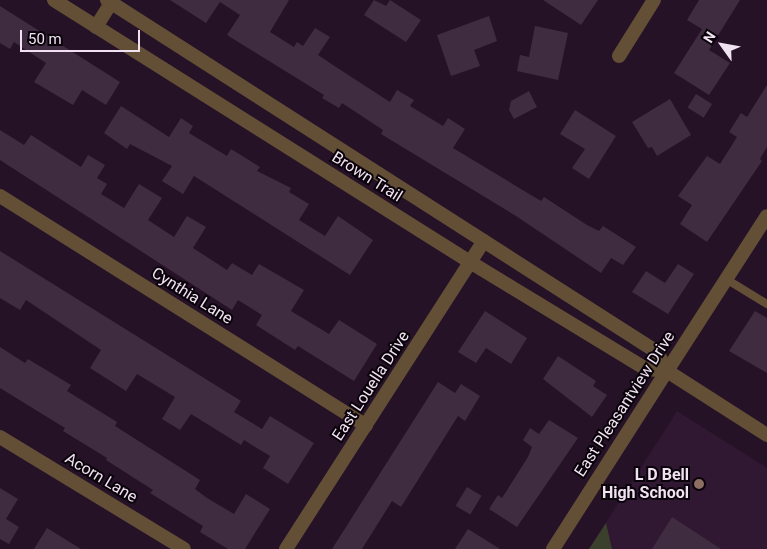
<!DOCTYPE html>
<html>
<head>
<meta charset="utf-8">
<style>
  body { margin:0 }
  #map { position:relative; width:767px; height:549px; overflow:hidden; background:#261227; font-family:Roboto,sans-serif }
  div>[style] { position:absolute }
  .built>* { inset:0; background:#301732 }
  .green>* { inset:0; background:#3a402b }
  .building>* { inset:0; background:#3f2c40; transform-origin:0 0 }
  .service>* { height:8px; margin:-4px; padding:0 4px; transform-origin:4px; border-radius:4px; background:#634f36 }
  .minor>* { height:14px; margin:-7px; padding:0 7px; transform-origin:7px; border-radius:7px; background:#634f36 }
  .tertiary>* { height:14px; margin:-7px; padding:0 7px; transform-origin:7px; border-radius:7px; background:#634f36 }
  .dots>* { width:14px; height:14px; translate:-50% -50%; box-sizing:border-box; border:2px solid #0a030b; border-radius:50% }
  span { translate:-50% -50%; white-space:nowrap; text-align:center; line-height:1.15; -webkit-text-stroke:4px #0a030b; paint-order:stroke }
  .street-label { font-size:16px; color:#f0e2f0 }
  .poi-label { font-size:16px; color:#f0e2f0; font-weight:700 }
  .right { translate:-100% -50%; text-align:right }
  .north { position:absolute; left:697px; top:20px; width:50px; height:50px; -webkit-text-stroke:4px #0a030b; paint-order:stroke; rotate:302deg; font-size:14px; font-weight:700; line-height:20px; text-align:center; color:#f0e2f0 }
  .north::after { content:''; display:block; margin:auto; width:18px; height:22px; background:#f0e2f0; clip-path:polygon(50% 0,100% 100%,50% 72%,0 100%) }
  .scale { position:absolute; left:20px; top:30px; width:120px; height:22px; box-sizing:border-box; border:2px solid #f0e2f0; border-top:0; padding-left:6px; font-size:15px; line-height:18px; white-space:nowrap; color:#f0e2f0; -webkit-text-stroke:4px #0a030b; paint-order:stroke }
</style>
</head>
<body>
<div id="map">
  <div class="built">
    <div style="clip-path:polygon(677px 411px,767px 468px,767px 549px,589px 549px)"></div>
  </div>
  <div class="green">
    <div style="clip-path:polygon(606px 523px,612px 549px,589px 549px)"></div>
  </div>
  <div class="building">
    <div style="clip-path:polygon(170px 0,289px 0,270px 32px,294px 47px,297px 42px,303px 46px,315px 28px,330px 37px,318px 55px,336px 67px,390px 102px,397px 90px,414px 100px,410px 106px,443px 126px,448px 118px,465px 129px,453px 148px,541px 201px,544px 197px,587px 225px,599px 231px,603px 226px,636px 247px,623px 265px,611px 258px,601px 273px,516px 216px,381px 134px,383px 130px,342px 103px,339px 108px,322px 98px,324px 95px,227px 35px,240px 15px,220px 2px,206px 23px)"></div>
    <div style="clip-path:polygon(374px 0,386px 6px,390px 0,421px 20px,406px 42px,364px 15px)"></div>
    <div style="clip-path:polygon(543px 0,598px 0,581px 25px)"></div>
    <div style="clip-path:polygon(699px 0,740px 0,709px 50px,730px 63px,709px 95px,674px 73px,702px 29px,687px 20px)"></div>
    <div style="clip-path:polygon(0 6px,120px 82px,106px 105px,82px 90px,73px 105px,34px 82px,46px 63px,14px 42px,10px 49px,0 43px)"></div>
    <div style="clip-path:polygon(489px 16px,497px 41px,474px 50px,480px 66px,451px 76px,437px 35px)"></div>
    <div style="clip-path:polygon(535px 26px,568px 33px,558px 80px,517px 71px,520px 55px,529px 57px)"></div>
    <div style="clip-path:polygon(767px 85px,767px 147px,760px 159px,762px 161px,707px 242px,680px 224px,692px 205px,678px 196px,707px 156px,720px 164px,737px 137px,729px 132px,741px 113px,747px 117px)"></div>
    <div style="clip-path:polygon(529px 91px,537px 107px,514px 119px,509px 110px,511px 101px)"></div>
    <div style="left:696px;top:94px;width:19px;height:16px;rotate:32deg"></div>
    <div style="clip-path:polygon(670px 99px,691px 135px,657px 156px,652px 147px,648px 148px,632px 122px)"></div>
    <div style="clip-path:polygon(121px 106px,169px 137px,181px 118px,193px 126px,189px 133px,227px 156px,231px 149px,260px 167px,257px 171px,291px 188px,289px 192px,309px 204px,299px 220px,325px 236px,338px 216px,373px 240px,350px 275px,194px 176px,183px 194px,162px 181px,172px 166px,130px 144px,127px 149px,104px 133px)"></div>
    <div style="clip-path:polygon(575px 110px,616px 136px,589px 179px,572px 168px,585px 149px,560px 134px)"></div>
    <div style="clip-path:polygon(0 130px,24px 145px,31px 135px,81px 167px,88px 155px,105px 165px,97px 178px,107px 184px,101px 194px,124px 208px,139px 184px,162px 198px,148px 220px,174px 237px,187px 216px,206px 227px,193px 248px,227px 270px,232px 263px,252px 275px,259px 264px,304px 290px,291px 311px,329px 334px,339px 320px,377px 344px,354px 381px,298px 346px,295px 350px,256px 325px,262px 315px,238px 300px,232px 310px,0 160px)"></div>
    <div style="clip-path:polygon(0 251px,241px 401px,234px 412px,262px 429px,270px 416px,314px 443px,288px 484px,263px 468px,270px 456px,244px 440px,241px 445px,191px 414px,180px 430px,162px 419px,175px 397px,137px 374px,126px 391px,90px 368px,101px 350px,26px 300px,20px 310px,0 298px)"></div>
    <div style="clip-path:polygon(678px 264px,694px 274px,668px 314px,632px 292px,646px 271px,665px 283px)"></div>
    <div style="clip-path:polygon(485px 311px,527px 338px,511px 364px,486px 348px,476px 363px,458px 352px)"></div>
    <div style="clip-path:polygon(755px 311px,767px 318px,767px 373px,729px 351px)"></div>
    <div style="clip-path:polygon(0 347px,25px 363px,28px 359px,71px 385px,67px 391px,117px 422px,115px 426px,200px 480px,195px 489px,207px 498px,234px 514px,246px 494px,270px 509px,245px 549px,228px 549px,200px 532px,203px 526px,150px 493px,153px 490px,106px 460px,107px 458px,63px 431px,65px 428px,0 388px)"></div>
    <div style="clip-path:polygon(558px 356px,596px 381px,593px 386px,607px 395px,592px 417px,543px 379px)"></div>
    <div style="clip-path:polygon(438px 382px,455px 393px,461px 384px,480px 396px,465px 421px,458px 416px,401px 507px,392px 501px,362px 549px,332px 549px)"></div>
    <div style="clip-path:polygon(549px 420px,578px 438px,517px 527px,489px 509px,498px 495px,502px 498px,528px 457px,532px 447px,523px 440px,530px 428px,539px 434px)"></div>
    <div style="left:467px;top:487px;width:17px;height:22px;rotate:31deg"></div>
    <div style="clip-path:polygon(0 488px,18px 499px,6px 519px,19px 527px,9px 544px,0 539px)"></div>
    <div style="clip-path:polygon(672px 517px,721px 549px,652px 549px)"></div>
    <div style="clip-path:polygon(47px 528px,81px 549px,34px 549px)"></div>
    <div style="clip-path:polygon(468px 529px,500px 549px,455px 549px)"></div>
  </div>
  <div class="service">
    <div style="left:726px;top:279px;width:48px;rotate:31.4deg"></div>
  </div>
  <div class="minor">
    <div style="left:619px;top:56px;width:66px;rotate:-58deg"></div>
    <div style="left:0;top:196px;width:432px;rotate:32.1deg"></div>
    <div style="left:667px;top:371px;width:184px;rotate:-57.2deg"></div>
    <div style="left:0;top:437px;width:215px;rotate:31.3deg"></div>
    <div style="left:286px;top:549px;width:366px;rotate:-57.3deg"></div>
  </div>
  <div class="tertiary">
    <div style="left:54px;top:0;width:492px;rotate:32.2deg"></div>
    <div style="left:470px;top:262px;width:206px;rotate:31.3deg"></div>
    <div style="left:646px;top:369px;width:21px;rotate:5deg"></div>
    <div style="left:667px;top:371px;width:119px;rotate:32.6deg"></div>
    <div style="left:107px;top:0;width:653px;rotate:32.62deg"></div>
    <div style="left:657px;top:352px;width:21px;rotate:62deg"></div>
    <div style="left:96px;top:27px;width:28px;rotate:-58deg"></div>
    <div style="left:553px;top:549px;width:211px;rotate:-57.4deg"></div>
  </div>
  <div class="dots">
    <div style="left:699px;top:484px;background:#8d6e63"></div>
  </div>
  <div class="street-label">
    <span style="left:367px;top:177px;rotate:32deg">Brown Trail</span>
    <span style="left:192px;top:296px;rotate:32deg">Cynthia Lane</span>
    <span style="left:371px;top:386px;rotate:-57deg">East Louella Drive</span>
    <span style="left:625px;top:404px;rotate:-57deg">East Pleasantview Drive</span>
    <span style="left:101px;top:478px;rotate:31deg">Acorn Lane</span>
  </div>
  <div class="poi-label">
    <span class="right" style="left:689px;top:484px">L D Bell<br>High School</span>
  </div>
  <div class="north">N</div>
  <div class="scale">50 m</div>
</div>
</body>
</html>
